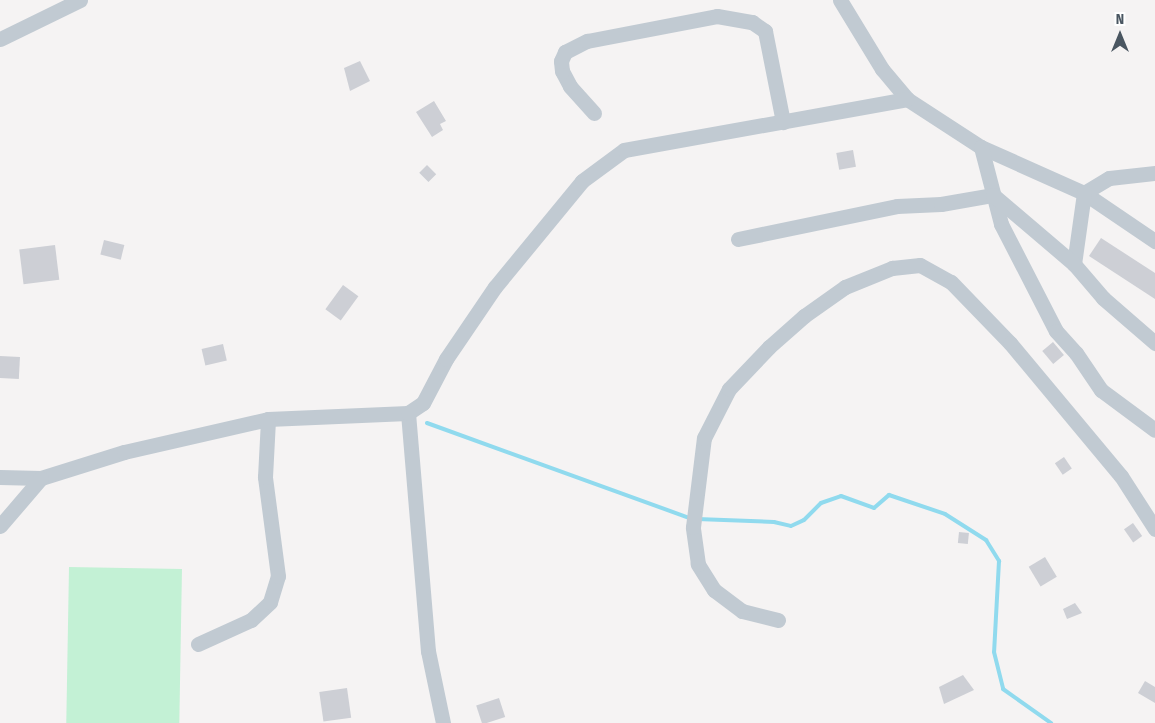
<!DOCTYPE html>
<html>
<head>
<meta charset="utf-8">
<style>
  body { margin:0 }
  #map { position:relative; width:1155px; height:723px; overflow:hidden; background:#f5f3f3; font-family:"Fira Sans Condensed",sans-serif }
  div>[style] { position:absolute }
  .green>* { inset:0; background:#c3f1d5; transform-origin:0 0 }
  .stream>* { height:4px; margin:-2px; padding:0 2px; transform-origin:2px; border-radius:2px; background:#90daee }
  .building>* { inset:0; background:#cdcfd5; transform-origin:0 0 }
  .minor>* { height:15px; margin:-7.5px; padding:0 7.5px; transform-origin:7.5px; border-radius:7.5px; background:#c1cad2 }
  span { translate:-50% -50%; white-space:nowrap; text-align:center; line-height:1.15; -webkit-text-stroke:5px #fff; paint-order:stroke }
  .north { position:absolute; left:1095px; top:10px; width:50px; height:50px; -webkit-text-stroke:4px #fff; paint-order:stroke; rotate:0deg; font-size:14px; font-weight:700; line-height:20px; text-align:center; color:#4a5661 }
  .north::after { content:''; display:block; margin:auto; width:18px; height:22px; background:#4a5661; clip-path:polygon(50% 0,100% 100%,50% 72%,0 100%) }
</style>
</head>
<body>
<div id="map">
  <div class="green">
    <div style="left:69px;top:567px;width:113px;height:156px;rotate:1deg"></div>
  </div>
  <div class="stream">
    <div style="left:427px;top:423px;width:280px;rotate:19.9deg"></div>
    <div style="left:697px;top:519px;width:77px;rotate:2.2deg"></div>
    <div style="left:774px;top:522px;width:17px;rotate:13deg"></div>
    <div style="left:791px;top:526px;width:14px;rotate:-25deg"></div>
    <div style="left:804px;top:520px;width:24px;rotate:-45deg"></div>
    <div style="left:821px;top:503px;width:21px;rotate:-19deg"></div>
    <div style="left:841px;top:496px;width:35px;rotate:20deg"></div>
    <div style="left:874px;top:508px;width:20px;rotate:-41deg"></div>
    <div style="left:889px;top:495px;width:59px;rotate:18.7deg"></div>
    <div style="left:945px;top:514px;width:49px;rotate:32.4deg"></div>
    <div style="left:986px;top:540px;width:25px;rotate:58deg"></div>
    <div style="left:999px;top:561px;width:91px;rotate:93.1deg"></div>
    <div style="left:994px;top:652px;width:38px;rotate:76deg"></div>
    <div style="left:1003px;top:689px;width:59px;rotate:35.3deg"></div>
  </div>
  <div class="building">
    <div style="clip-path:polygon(360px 61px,370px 81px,350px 91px,344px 68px)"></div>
    <div style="clip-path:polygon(434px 101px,446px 121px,440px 124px,443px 130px,432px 137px,416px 112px)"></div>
    <div style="left:853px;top:150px;width:17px;height:17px;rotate:80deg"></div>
    <div style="left:427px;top:165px;width:13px;height:11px;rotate:45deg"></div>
    <div style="clip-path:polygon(1101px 238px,1155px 273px,1155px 299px,1089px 256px)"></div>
    <div style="left:104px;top:240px;width:21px;height:15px;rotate:14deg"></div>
    <div style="left:55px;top:245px;width:35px;height:36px;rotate:83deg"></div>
    <div style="left:343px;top:285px;width:19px;height:30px;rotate:36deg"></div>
    <div style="left:1053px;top:342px;width:17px;height:14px;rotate:50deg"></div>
    <div style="left:223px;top:344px;width:17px;height:22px;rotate:77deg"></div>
    <div style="left:0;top:356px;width:20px;height:22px;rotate:3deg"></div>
    <div style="left:1064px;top:457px;width:14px;height:11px;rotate:56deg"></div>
    <div style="left:1133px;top:523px;width:16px;height:11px;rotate:55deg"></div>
    <div style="left:959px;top:532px;width:10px;height:11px;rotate:6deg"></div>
    <div style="left:1045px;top:557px;width:23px;height:19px;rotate:59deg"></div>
    <div style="clip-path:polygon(1075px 603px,1082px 613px,1067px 619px,1063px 609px)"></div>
    <div style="clip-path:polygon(963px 675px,974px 690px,944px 704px,939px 687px)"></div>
    <div style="clip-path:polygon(1145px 681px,1155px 687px,1155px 703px,1138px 693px)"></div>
    <div style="left:347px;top:688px;width:30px;height:28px;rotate:82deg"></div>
    <div style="left:499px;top:698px;width:20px;height:24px;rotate:72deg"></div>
  </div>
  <div class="minor">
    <div style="left:840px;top:0;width:81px;rotate:58.7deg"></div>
    <div style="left:882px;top:69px;width:39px;rotate:50deg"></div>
    <div style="left:907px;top:99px;width:88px;rotate:33deg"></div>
    <div style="left:981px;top:147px;width:113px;rotate:24.1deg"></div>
    <div style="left:1084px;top:193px;width:86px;rotate:34.1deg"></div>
    <div style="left:0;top:39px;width:89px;rotate:-26deg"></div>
    <div style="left:594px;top:113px;width:36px;rotate:-132deg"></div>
    <div style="left:570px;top:86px;width:17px;rotate:-118deg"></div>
    <div style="left:562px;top:71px;width:10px;rotate:-96deg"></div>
    <div style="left:561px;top:61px;width:10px;rotate:-66deg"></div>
    <div style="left:565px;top:52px;width:25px;rotate:-27deg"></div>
    <div style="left:587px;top:41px;width:132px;rotate:-10.9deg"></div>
    <div style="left:717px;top:16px;width:36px;rotate:10deg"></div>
    <div style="left:752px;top:22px;width:16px;rotate:35deg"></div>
    <div style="left:765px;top:31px;width:93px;rotate:78.8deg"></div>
    <div style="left:981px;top:147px;width:80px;rotate:75.4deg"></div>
    <div style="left:1001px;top:224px;width:120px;rotate:62.8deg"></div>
    <div style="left:1056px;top:331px;width:30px;rotate:48deg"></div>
    <div style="left:1076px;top:353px;width:45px;rotate:56deg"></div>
    <div style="left:1101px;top:390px;width:67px;rotate:36.5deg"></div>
    <div style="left:1155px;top:173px;width:46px;rotate:173.8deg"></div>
    <div style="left:1109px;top:178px;width:29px;rotate:149deg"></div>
    <div style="left:1084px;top:193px;width:72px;rotate:98deg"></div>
    <div style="left:1074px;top:264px;width:45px;rotate:49.5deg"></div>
    <div style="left:1103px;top:298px;width:69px;rotate:40.9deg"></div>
    <div style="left:738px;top:239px;width:162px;rotate:-11.7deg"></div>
    <div style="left:897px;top:206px;width:44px;rotate:-2.6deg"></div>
    <div style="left:941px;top:204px;width:53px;rotate:-9.8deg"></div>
    <div style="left:993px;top:195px;width:106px;rotate:40.4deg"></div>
    <div style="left:408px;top:413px;width:239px;rotate:85.2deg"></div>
    <div style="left:428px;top:651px;width:74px;rotate:78.2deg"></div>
    <div style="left:0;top:477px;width:41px;rotate:1.4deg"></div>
    <div style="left:41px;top:478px;width:87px;rotate:-17.4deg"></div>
    <div style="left:124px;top:452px;width:148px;rotate:-12.9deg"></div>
    <div style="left:268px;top:419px;width:140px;rotate:-2.5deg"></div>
    <div style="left:408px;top:413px;width:18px;rotate:-34deg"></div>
    <div style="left:423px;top:403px;width:50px;rotate:-62.4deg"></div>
    <div style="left:446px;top:359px;width:87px;rotate:-55.8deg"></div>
    <div style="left:495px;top:287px;width:137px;rotate:-50.6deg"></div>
    <div style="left:582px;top:181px;width:52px;rotate:-36.4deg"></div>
    <div style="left:624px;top:150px;width:288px;rotate:-10.2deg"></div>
    <div style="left:0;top:526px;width:63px;rotate:-49.5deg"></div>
    <div style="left:778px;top:620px;width:37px;rotate:-166deg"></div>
    <div style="left:742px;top:611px;width:35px;rotate:-143deg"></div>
    <div style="left:714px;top:590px;width:31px;rotate:-122deg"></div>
    <div style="left:698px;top:564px;width:37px;rotate:-98deg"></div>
    <div style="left:693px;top:527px;width:90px;rotate:-83deg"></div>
    <div style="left:704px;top:438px;width:55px;rotate:-63deg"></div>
    <div style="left:729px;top:389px;width:58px;rotate:-46.4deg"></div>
    <div style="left:769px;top:347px;width:47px;rotate:-41.5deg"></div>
    <div style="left:804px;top:316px;width:50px;rotate:-35.3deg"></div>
    <div style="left:845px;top:287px;width:51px;rotate:-22deg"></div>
    <div style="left:892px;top:268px;width:28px;rotate:-6deg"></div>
    <div style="left:920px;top:265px;width:35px;rotate:29deg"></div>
    <div style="left:951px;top:282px;width:85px;rotate:46deg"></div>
    <div style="left:1010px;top:343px;width:173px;rotate:50.2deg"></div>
    <div style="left:1121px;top:476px;width:63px;rotate:57.3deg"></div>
    <div style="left:198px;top:644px;width:58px;rotate:-24.4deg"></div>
    <div style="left:251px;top:620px;width:26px;rotate:-43deg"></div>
    <div style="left:270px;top:602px;width:27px;rotate:-73deg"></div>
    <div style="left:278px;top:576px;width:100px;rotate:-97.5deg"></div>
    <div style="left:265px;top:477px;width:58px;rotate:-87deg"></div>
  </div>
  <div class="north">N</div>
</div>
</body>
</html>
